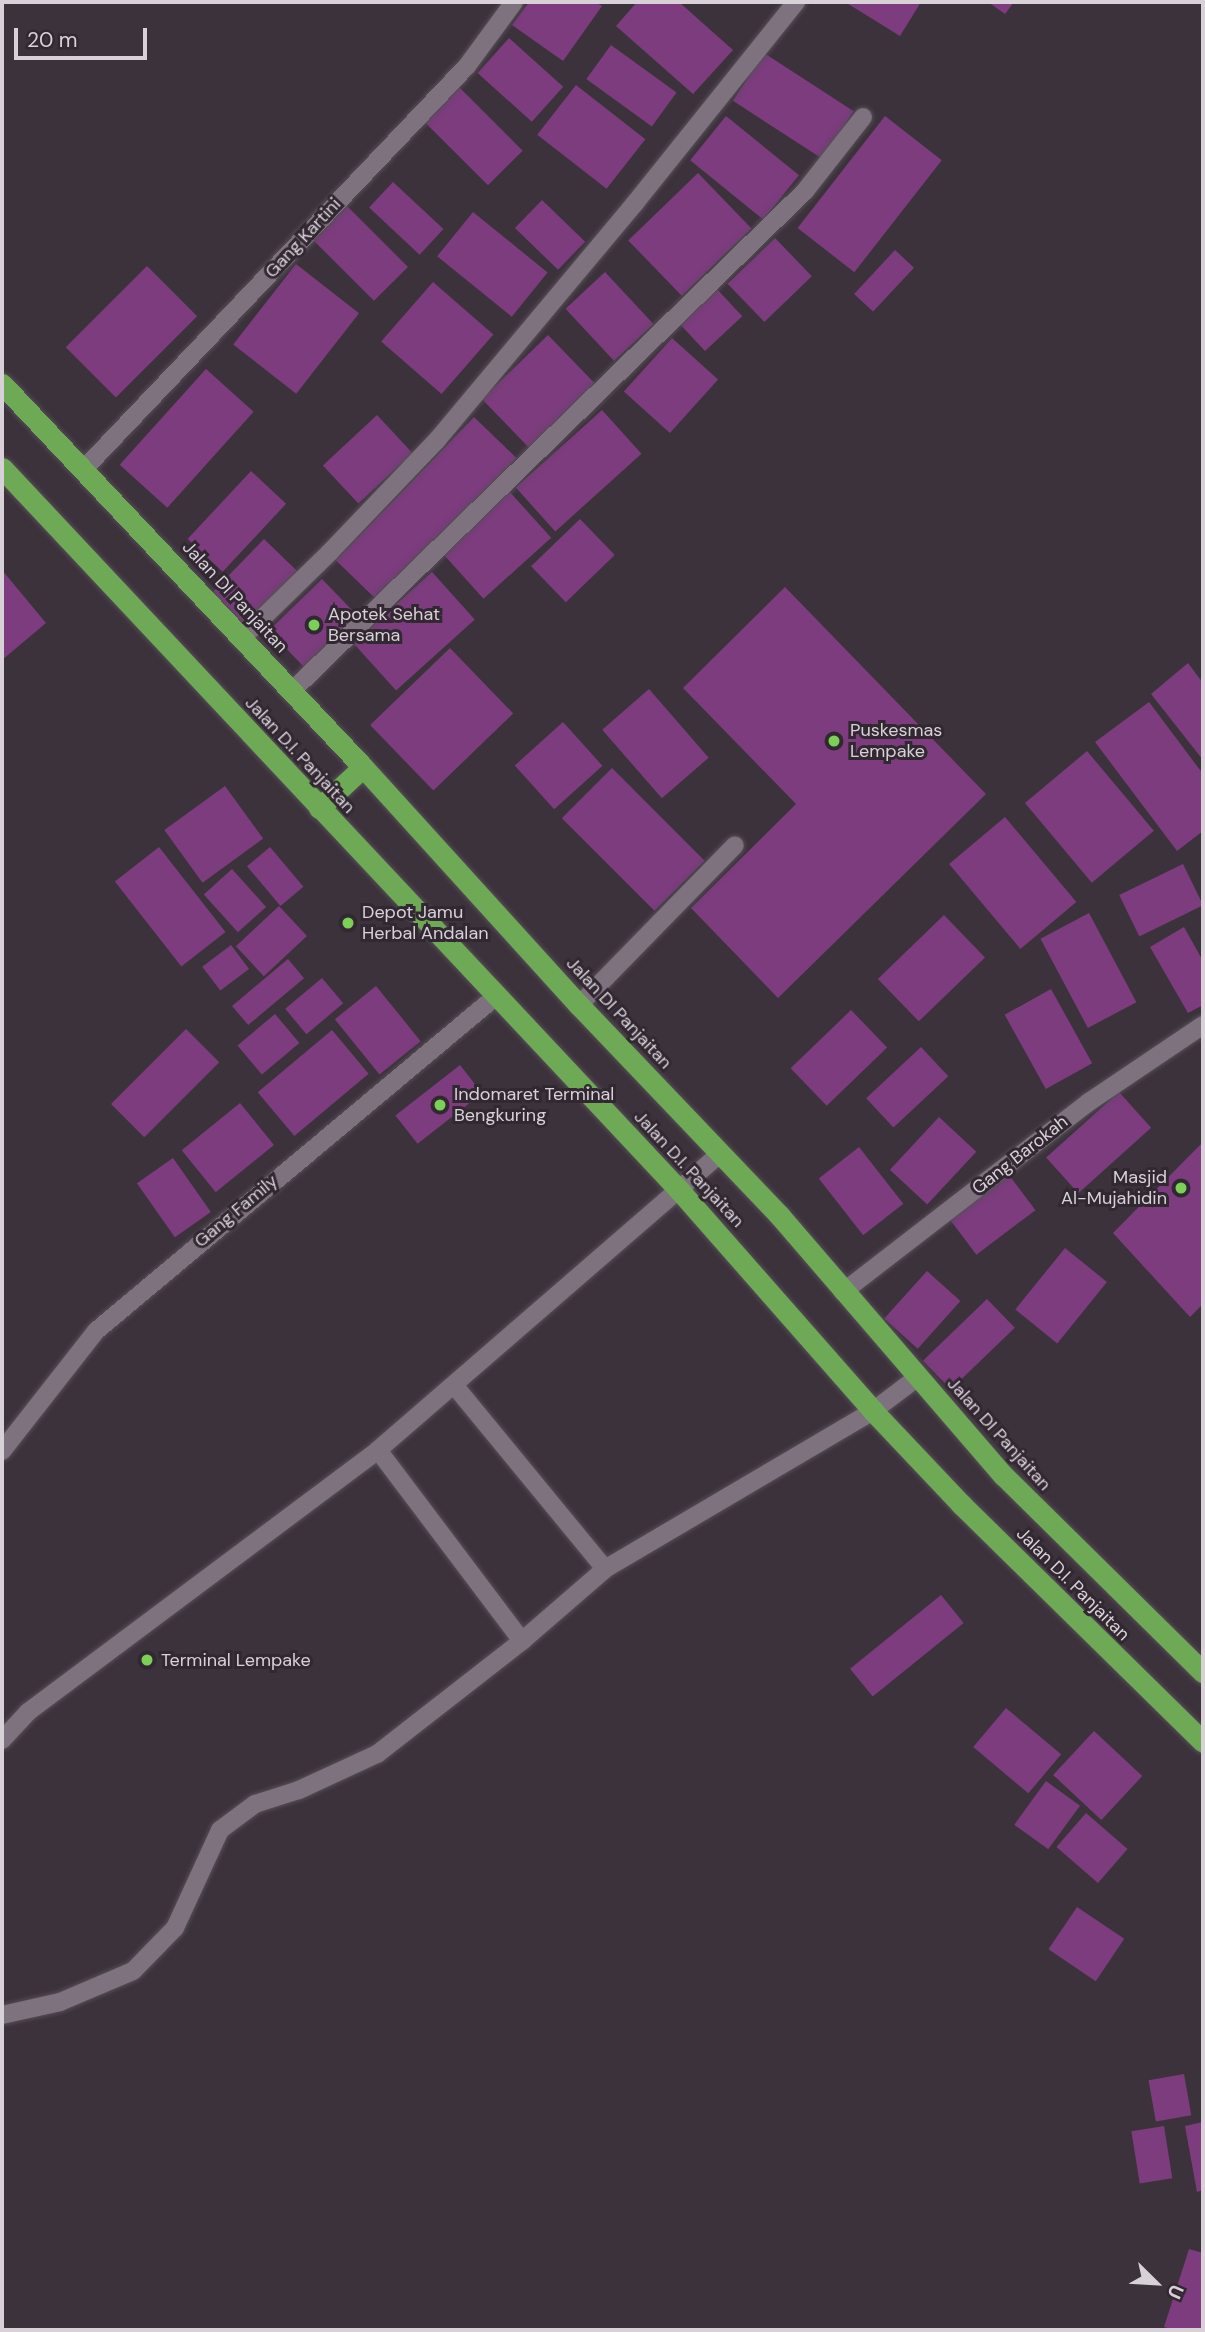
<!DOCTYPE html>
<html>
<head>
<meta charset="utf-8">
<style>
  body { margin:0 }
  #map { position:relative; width:1205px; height:2332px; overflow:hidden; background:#3c323c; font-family:"DM Sans",sans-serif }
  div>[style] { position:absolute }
  .building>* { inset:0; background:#7c3c7e; transform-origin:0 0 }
  .roads { filter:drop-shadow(0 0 2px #564e56) drop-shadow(0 0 2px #564e56) }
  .minor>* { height:18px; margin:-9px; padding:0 9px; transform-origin:9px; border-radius:9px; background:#7e727e }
  .highway>* { height:21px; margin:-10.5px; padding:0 10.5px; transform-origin:10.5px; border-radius:10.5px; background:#6eaa55 }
  .dots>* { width:19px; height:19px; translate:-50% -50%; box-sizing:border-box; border:4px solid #322832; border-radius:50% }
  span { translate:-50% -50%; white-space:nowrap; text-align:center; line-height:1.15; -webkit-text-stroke:6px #322832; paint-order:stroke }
  .street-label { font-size:18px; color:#d8d2d8 }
  .poi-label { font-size:18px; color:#d8d2d8 }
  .left { translate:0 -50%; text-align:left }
  .right { translate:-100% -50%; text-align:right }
  .frame { position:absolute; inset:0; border:4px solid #d8d2d8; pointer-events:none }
  .north { position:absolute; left:1121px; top:2248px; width:70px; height:70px; -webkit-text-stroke:5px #322832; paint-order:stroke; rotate:114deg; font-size:19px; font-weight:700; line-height:28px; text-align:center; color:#d8d2d8 }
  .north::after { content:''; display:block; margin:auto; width:24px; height:32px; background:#d8d2d8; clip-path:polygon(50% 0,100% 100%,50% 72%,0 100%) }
  .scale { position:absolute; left:14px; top:28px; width:133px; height:32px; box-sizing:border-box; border:4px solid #d8d2d8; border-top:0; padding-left:9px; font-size:21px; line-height:24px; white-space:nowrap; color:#d8d2d8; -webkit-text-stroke:5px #322832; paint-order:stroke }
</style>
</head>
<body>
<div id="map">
  <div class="building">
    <div style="clip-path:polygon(529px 2px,595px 2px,602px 6px,563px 61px,512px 25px)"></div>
    <div style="clip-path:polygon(637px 2px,679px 2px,733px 50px,693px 94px,616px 26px)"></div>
    <div style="clip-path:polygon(845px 2px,921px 2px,900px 36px)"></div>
    <div style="clip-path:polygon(988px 2px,1014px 2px,1005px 14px)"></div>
    <div style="left:509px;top:38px;width:73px;height:47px;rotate:42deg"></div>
    <div style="left:611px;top:45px;width:81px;height:42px;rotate:36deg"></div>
    <div style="left:764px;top:53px;width:107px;height:57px;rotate:33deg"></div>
    <div style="left:576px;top:85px;width:88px;height:63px;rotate:38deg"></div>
    <div style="left:459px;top:87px;width:90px;height:49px;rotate:45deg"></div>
    <div style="left:726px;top:116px;width:94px;height:57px;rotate:39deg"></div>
    <div style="left:885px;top:116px;width:72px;height:142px;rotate:38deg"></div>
    <div style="left:698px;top:173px;width:77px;height:97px;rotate:46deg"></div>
    <div style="left:393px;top:182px;width:69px;height:35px;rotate:43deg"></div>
    <div style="left:542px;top:200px;width:60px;height:39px;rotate:44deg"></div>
    <div style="left:345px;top:204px;width:89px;height:48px;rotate:45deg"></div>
    <div style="left:473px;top:212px;width:96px;height:57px;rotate:39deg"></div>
    <div style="left:775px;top:238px;width:53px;height:66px;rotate:46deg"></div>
    <div style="left:895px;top:250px;width:26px;height:60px;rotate:43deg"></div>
    <div style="left:296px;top:264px;width:80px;height:102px;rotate:38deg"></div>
    <div style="left:147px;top:266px;width:71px;height:115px;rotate:45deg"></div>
    <div style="left:605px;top:272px;width:71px;height:54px;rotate:47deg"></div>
    <div style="left:433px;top:282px;width:80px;height:79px;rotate:41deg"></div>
    <div style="left:715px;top:287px;width:40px;height:51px;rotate:47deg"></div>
    <div style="left:548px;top:335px;width:71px;height:92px;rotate:46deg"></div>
    <div style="left:672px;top:338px;width:62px;height:72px;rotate:42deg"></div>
    <div style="left:206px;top:369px;width:64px;height:129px;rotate:42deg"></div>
    <div style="left:602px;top:410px;width:59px;height:116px;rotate:48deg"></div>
    <div style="left:377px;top:415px;width:52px;height:74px;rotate:47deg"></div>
    <div style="left:474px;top:417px;width:59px;height:199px;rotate:44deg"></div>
    <div style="left:251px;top:471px;width:48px;height:93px;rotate:43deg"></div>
    <div style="left:509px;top:491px;width:63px;height:91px;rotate:48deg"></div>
    <div style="left:580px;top:519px;width:50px;height:68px;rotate:46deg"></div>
    <div style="left:264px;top:539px;width:49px;height:78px;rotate:44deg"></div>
    <div style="clip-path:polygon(2px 570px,46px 623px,2px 660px)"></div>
    <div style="left:432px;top:572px;width:64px;height:106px;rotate:48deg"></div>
    <div style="left:322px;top:579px;width:57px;height:74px;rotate:46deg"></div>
    <div style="clip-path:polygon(785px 587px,986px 794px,778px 998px,691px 908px,796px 804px,683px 688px)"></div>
    <div style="left:450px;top:648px;width:91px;height:111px;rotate:46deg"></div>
    <div style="clip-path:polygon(1188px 663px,1203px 683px,1203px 760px,1151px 694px)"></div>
    <div style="left:649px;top:689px;width:91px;height:62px;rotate:49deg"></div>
    <div style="clip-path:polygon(1149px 702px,1203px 774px,1203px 831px,1177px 851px,1095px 742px)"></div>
    <div style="left:563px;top:722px;width:59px;height:65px;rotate:48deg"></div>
    <div style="left:1087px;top:751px;width:104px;height:81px;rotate:50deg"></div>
    <div style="left:612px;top:768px;width:131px;height:71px;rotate:45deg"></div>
    <div style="left:225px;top:786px;width:65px;height:75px;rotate:54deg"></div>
    <div style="left:1005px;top:817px;width:111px;height:73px;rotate:50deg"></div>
    <div style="left:159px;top:847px;width:108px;height:56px;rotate:52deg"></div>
    <div style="left:270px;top:847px;width:52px;height:30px;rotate:50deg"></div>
    <div style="left:1183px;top:864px;width:46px;height:71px;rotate:64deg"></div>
    <div style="left:232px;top:869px;width:51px;height:38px;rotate:48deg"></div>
    <div style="left:279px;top:906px;width:41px;height:59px;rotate:47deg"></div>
    <div style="left:1089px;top:913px;width:101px;height:55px;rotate:62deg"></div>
    <div style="left:944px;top:915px;width:59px;height:92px;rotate:46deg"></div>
    <div style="clip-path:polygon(1184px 927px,1203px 961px,1203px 1005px,1188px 1013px,1150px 947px)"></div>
    <div style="left:231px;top:945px;width:30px;height:36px;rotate:53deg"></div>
    <div style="left:288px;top:959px;width:25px;height:73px;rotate:50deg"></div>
    <div style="left:322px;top:978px;width:33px;height:48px;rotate:50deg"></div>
    <div style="left:376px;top:986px;width:71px;height:53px;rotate:51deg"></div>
    <div style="left:1051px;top:989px;width:85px;height:53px;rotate:61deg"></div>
    <div style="left:851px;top:1010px;width:52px;height:84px;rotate:46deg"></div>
    <div style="left:275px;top:1014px;width:38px;height:49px;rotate:50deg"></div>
    <div style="left:186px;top:1029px;width:47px;height:106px;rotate:45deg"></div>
    <div style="left:332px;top:1030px;width:57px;height:97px;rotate:50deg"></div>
    <div style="left:921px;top:1047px;width:40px;height:75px;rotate:47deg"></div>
    <div style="left:460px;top:1065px;width:36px;height:82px;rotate:52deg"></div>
    <div style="left:1119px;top:1092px;width:48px;height:98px;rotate:48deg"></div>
    <div style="left:240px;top:1103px;width:54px;height:75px;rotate:51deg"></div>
    <div style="left:939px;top:1117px;width:51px;height:72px;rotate:43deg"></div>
    <div style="clip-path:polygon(1203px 1142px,1203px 1304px,1190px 1317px,1113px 1233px)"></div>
    <div style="left:859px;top:1147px;width:72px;height:51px;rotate:52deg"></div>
    <div style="left:173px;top:1158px;width:66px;height:44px;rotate:55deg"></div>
    <div style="left:1009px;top:1175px;width:44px;height:74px;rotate:53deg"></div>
    <div style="left:1065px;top:1248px;width:54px;height:79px;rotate:39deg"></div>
    <div style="left:927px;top:1271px;width:45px;height:64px;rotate:42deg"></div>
    <div style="left:987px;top:1299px;width:40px;height:89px;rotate:46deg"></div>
    <div style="left:941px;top:1595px;width:36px;height:117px;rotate:51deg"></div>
    <div style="left:1006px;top:1708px;width:72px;height:51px;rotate:40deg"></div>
    <div style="left:1094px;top:1731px;width:66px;height:60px;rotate:43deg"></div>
    <div style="left:1046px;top:1781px;width:42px;height:54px;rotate:36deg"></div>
    <div style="left:1086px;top:1813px;width:55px;height:45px;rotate:41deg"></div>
    <div style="left:1077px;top:1907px;width:57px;height:51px;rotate:34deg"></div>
    <div style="left:1184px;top:2074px;width:42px;height:36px;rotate:80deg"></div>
    <div style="clip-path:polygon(1203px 2122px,1203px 2190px,1197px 2192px,1185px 2126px)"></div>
    <div style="left:1164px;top:2126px;width:53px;height:33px;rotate:81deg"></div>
    <div style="clip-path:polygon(1189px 2249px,1203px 2253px,1203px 2330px,1174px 2330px,1164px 2327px)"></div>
  </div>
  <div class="roads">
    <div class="minor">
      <div style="left:84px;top:469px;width:556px;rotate:-46.46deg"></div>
      <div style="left:467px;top:66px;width:79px;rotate:-53.7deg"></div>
      <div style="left:242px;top:638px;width:123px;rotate:-44.3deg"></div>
      <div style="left:330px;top:552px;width:155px;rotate:-46.3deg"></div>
      <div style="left:437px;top:440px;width:309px;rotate:-50.1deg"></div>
      <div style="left:635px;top:203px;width:258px;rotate:-51.3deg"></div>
      <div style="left:292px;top:691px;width:716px;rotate:-44.26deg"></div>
      <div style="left:805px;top:191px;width:94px;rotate:-51.9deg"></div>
      <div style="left:579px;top:1005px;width:223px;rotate:-45.7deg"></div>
      <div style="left:843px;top:1292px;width:311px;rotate:-37.7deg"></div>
      <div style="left:1089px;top:1102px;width:138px;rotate:-34deg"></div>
      <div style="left:454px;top:1385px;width:238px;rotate:50.6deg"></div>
      <div style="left:378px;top:1450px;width:239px;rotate:53deg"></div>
      <div style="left:2px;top:1451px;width:152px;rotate:-51.9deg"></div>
      <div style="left:96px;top:1331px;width:520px;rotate:-39.93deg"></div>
      <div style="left:2px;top:1740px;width:38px;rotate:-47deg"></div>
      <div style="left:28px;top:1712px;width:437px;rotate:-36.8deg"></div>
      <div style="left:378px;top:1450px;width:452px;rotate:-40.9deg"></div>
      <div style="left:2px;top:2015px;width:59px;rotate:-12.6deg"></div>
      <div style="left:60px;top:2002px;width:79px;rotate:-23deg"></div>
      <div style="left:133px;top:1971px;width:60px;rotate:-45.7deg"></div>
      <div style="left:175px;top:1928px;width:108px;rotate:-65.3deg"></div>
      <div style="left:220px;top:1830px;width:44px;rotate:-36.6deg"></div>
      <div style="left:255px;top:1804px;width:46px;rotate:-17.7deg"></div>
      <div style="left:299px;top:1790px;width:86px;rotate:-24.8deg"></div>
      <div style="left:377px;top:1754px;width:184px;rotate:-37.9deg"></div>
      <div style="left:522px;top:1641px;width:110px;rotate:-40.9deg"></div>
      <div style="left:605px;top:1569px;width:311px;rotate:-30.5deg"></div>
      <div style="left:873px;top:1411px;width:56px;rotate:-37.1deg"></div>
    </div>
    <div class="highway">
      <div style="left:2px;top:384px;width:526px;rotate:46.69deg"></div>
      <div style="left:363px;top:767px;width:321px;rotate:47.8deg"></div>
      <div style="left:579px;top:1005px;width:291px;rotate:46.4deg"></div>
      <div style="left:780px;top:1216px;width:342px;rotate:49.3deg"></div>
      <div style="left:1003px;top:1475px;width:281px;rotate:44.6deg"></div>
      <div style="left:2px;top:468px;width:991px;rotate:46.84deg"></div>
      <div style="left:680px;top:1191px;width:293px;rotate:48.7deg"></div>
      <div style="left:873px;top:1411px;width:128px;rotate:46.6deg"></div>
      <div style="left:961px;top:1504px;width:339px;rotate:44.5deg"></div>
      <div style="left:319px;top:808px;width:60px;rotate:-43deg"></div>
    </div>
  </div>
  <div class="dots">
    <div style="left:314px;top:625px;background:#7bd155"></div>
    <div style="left:834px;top:741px;background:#7bd155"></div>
    <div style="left:348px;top:923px;background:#7bd155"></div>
    <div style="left:440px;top:1105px;background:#7bd155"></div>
    <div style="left:1181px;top:1188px;background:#7bd155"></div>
    <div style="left:147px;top:1660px;background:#7bd155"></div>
  </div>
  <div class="street-label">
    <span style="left:303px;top:238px;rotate:-47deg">Gang Kartini</span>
    <span style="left:235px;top:597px;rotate:47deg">Jalan DI Panjaitan</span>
    <span style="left:300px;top:755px;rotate:47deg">Jalan D.I. Panjaitan</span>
    <span style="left:619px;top:1013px;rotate:47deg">Jalan DI Panjaitan</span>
    <span style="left:1020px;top:1155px;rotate:-38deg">Gang Barokah</span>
    <span style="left:689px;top:1169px;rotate:47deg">Jalan D.I. Panjaitan</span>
    <span style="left:236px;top:1211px;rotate:-40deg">Gang Family</span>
    <span style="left:999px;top:1434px;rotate:48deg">Jalan DI Panjaitan</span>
    <span style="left:1073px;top:1584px;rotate:45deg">Jalan D.I. Panjaitan</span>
  </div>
  <div class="poi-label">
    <span class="left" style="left:328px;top:625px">Apotek Sehat<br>Bersama</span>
    <span class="left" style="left:850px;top:741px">Puskesmas<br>Lempake</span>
    <span class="left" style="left:362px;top:923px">Depot Jamu<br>Herbal Andalan</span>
    <span class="left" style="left:454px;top:1105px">Indomaret Terminal<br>Bengkuring</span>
    <span class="right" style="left:1167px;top:1188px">Masjid<br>Al-Mujahidin</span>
    <span class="left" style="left:161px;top:1660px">Terminal Lempake</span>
  </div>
  <div class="frame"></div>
  <div class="north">U</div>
  <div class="scale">20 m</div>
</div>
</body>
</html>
